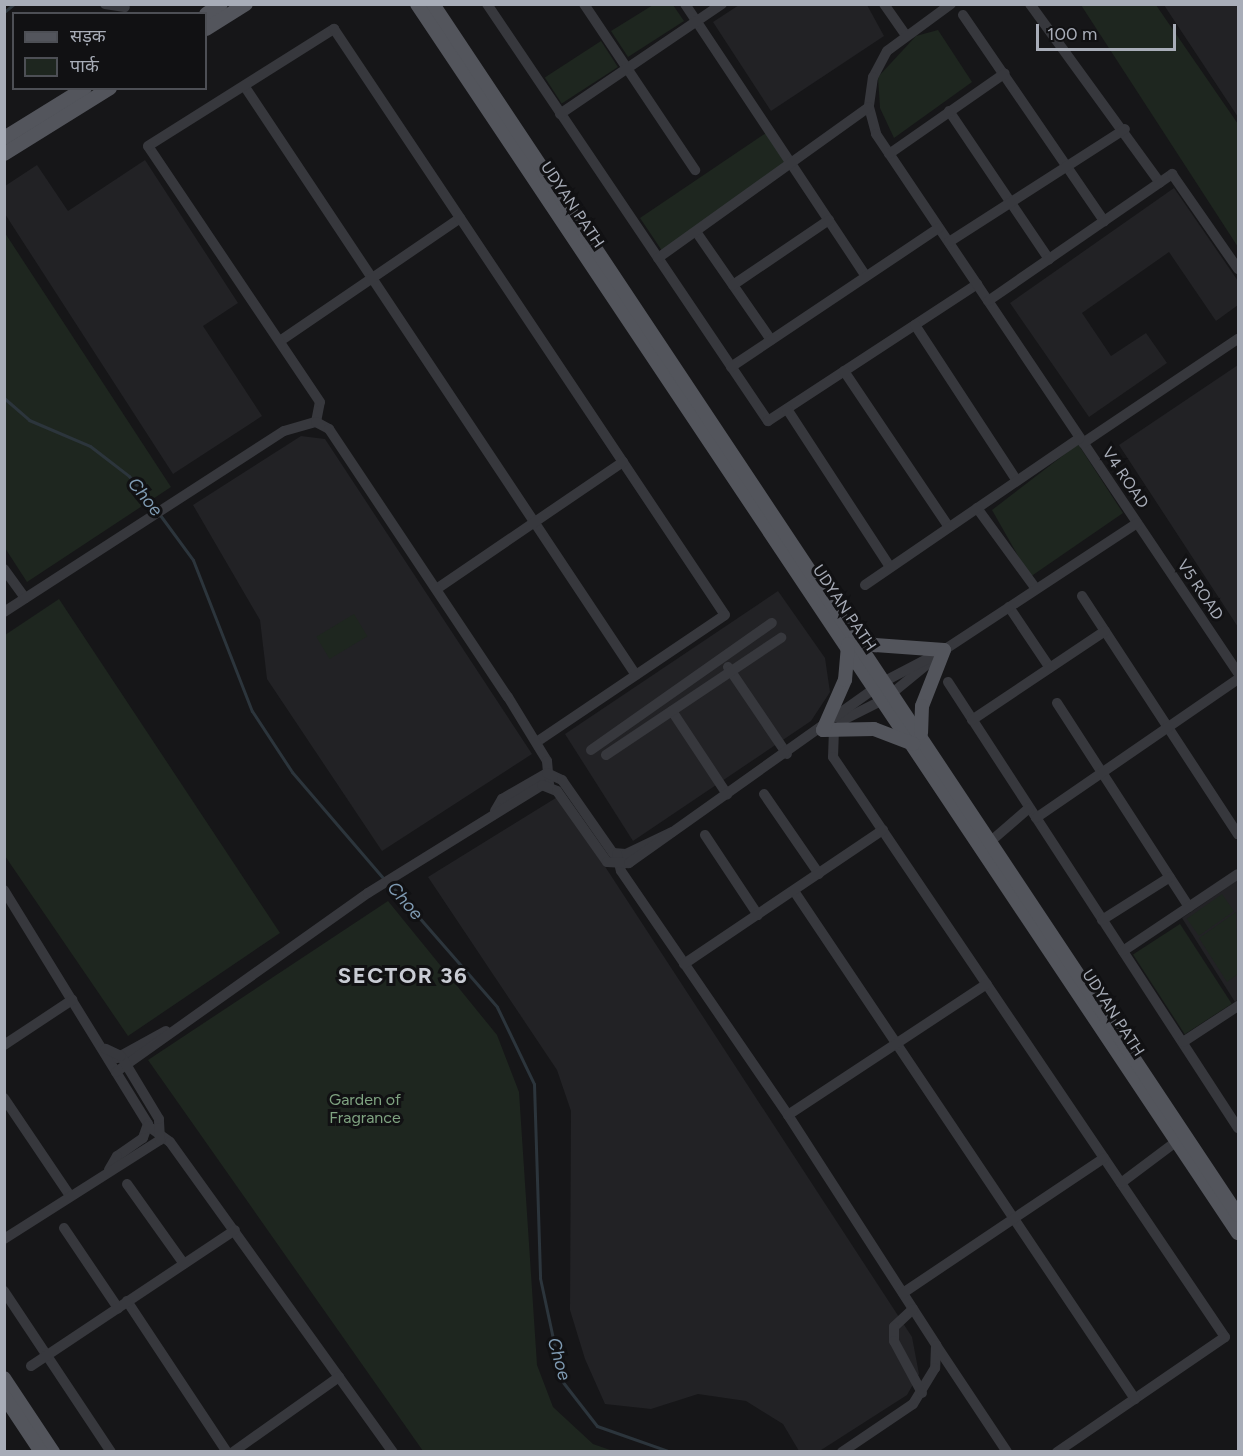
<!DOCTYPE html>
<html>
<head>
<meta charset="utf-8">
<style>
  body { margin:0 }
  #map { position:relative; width:1243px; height:1456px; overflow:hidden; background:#161618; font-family:Figtree,"Noto Sans Devanagari",sans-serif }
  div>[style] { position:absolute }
  .built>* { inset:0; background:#222225 }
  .green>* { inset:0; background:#1e261f; transform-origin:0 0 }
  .stream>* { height:3px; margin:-1.5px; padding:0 1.5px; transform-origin:1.5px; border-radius:1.5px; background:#2c353c }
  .minor>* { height:10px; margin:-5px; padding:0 5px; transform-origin:5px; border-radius:5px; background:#37383d }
  .major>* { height:14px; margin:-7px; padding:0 7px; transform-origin:7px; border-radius:7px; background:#53555c }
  span { translate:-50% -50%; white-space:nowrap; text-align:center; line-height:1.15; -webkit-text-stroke:6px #111113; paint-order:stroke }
  .street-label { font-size:16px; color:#a8adb8 }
  .park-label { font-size:16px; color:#7fa381 }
  .water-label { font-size:18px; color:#7f9bb3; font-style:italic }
  .district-label { font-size:22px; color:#c9ccd4; font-weight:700; letter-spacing:1.5px }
  .frame { position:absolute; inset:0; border:6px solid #a8adb8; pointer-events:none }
  .legend { position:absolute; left:12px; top:12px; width:195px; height:78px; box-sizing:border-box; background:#111113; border:2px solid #4d4f55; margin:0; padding:8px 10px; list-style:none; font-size:18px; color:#a8adb8 }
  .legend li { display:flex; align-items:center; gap:12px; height:30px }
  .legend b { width:30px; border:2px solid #4d4f55 }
  .scale { position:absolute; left:1036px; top:24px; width:140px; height:27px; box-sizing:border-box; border:3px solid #a8adb8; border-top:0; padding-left:8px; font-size:18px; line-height:21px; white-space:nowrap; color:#a8adb8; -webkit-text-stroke:4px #111113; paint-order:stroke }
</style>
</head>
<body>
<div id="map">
  <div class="built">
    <div style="clip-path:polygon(739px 5px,867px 5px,884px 36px,771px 111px,713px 22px)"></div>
    <div style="clip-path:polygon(1164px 5px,1238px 5px,1238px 117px)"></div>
    <div style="clip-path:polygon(145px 160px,238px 303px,203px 326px,262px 416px,173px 474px,5px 214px,5px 186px,37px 165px,68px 211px)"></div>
    <div style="clip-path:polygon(1174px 188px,1238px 281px,1238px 305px,1216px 321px,1169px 252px,1082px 313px,1111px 356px,1146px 333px,1167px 363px,1089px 417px,1010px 303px)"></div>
    <div style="clip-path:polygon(1238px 365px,1238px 627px,1119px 445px)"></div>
    <div style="clip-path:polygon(301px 436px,325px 439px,532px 754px,382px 851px,267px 679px,260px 620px,193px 505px)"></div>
    <div style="clip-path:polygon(778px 591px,825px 658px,830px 692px,811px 721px,633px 841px,565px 734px)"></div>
    <div style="clip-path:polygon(559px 796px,912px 1337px,919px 1374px,907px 1395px,818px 1452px,799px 1451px,783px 1424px,746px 1401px,698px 1394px,651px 1409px,605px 1404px,585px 1359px,570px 1310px,571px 1111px,557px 1070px,428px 877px)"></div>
    <div style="clip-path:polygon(1238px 880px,1238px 999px,1235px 1002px,1182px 918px)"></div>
  </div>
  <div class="green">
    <div style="clip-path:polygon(653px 5px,673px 5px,684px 21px,628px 57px,611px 31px)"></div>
    <div style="clip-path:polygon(1081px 5px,1156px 5px,1238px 124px,1238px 247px)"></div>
    <div style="clip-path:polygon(938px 30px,972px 82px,894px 138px,880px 108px,878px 77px,916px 36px)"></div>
    <div style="left:601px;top:41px;width:31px;height:67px;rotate:57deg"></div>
    <div style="left:766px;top:133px;width:40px;height:152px;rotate:56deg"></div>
    <div style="clip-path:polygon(5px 233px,171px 487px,27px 582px,5px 548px)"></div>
    <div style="clip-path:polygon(1078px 444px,1123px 513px,1030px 577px,992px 510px)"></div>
    <div style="clip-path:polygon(59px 599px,280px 933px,128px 1036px,5px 856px,5px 635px)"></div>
    <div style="left:354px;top:614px;width:26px;height:44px;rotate:59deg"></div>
    <div style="left:1222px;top:894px;width:21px;height:43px;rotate:55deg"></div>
    <div style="clip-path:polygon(388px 901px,497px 1035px,519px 1092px,537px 1365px,553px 1407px,593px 1444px,613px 1451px,423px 1451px,148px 1060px)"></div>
    <div style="clip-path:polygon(1236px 912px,1238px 974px,1227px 982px,1199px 938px)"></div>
    <div style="left:1180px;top:924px;width:95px;height:56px;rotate:57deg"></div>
  </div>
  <div class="stream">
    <div style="left:4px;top:12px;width:13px;rotate:-39deg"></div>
    <div style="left:4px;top:398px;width:33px;rotate:41deg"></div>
    <div style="left:29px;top:420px;width:66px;rotate:23.1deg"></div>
    <div style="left:90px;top:446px;width:49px;rotate:37.6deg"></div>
    <div style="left:129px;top:476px;width:44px;rotate:50.5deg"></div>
    <div style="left:160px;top:515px;width:56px;rotate:53.7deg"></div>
    <div style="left:193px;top:560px;width:162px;rotate:68.7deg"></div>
    <div style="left:252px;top:711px;width:73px;rotate:56.7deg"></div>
    <div style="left:292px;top:772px;width:141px;rotate:49.3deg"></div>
    <div style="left:389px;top:883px;width:164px;rotate:48.9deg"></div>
    <div style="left:497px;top:1007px;width:85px;rotate:64.3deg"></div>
    <div style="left:534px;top:1084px;width:194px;rotate:88.2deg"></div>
    <div style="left:540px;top:1278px;width:105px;rotate:77.9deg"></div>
    <div style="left:562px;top:1381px;width:57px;rotate:52.1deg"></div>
    <div style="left:597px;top:1426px;width:78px;rotate:19.4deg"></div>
  </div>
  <div class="minor">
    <div style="left:105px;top:4px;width:20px;rotate:9deg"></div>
    <div style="left:487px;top:4px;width:503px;rotate:56.03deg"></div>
    <div style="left:768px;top:421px;width:250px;rotate:-33.2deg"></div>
    <div style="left:584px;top:4px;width:200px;rotate:56.2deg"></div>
    <div style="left:685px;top:4px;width:327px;rotate:56.4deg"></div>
    <div style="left:884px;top:4px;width:37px;rotate:55deg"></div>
    <div style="left:951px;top:4px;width:79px;rotate:143.7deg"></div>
    <div style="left:887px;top:51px;width:30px;rotate:118deg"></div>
    <div style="left:873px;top:77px;width:30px;rotate:98deg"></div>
    <div style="left:869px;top:107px;width:28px;rotate:75deg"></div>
    <div style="left:876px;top:134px;width:649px;rotate:56.11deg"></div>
    <div style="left:1030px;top:4px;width:221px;rotate:54deg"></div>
    <div style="left:963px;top:15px;width:250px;rotate:55.6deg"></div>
    <div style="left:245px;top:87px;width:706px;rotate:56.38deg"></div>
    <div style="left:949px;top:111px;width:179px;rotate:56deg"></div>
    <div style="left:560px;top:114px;width:196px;rotate:-34.2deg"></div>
    <div style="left:889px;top:154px;width:141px;rotate:-34.9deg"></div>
    <div style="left:697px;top:233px;width:130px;rotate:55.3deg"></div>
    <div style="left:949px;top:242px;width:209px;rotate:-32.7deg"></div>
    <div style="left:658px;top:258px;width:259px;rotate:-35.6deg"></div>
    <div style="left:733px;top:285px;width:116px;rotate:-34.1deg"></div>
    <div style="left:988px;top:301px;width:224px;rotate:-34.6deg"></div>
    <div style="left:1172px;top:174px;width:116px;rotate:55.2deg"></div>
    <div style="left:915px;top:325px;width:186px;rotate:56.8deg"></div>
    <div style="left:280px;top:341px;width:218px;rotate:-34.3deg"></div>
    <div style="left:731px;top:367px;width:250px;rotate:-33.8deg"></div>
    <div style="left:844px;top:371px;width:188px;rotate:56.1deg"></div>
    <div style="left:787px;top:409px;width:189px;rotate:56.9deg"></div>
    <div style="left:316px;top:422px;width:20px;rotate:-79deg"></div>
    <div style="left:320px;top:402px;width:308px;rotate:-123.9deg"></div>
    <div style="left:148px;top:146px;width:220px;rotate:-32.2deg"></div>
    <div style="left:334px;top:29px;width:704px;rotate:56.29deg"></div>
    <div style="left:725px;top:615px;width:227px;rotate:146deg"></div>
    <div style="left:1083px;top:443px;width:187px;rotate:-33.9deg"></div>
    <div style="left:977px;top:508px;width:100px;rotate:53.9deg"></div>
    <div style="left:4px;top:569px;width:36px;rotate:54deg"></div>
    <div style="left:865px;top:585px;width:260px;rotate:-34.4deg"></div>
    <div style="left:438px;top:588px;width:224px;rotate:-34.3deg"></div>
    <div style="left:1082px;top:596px;width:285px;rotate:56.8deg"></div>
    <div style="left:1009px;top:607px;width:73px;rotate:56.1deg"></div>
    <div style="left:4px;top:612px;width:333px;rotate:-32.9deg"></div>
    <div style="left:284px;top:431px;width:33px;rotate:-16deg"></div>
    <div style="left:316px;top:422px;width:15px;rotate:28deg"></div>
    <div style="left:329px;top:429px;width:322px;rotate:56.3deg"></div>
    <div style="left:508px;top:697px;width:75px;rotate:58.6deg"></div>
    <div style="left:547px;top:761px;width:24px;rotate:85deg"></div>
    <div style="left:728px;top:667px;width:105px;rotate:55.9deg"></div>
    <div style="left:948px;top:682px;width:532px;rotate:56.97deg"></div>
    <div style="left:1057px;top:703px;width:243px;rotate:57.1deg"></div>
    <div style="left:672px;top:711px;width:100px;rotate:56.5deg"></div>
    <div style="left:972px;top:720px;width:160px;rotate:-33.8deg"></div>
    <div style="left:841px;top:721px;width:49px;rotate:-26.6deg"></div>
    <div style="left:885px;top:699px;width:58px;rotate:-39.4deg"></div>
    <div style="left:834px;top:729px;width:28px;rotate:92deg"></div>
    <div style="left:833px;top:757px;width:700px;rotate:55.95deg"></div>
    <div style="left:1225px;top:1337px;width:204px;rotate:145.6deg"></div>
    <div style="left:591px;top:750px;width:221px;rotate:-35.1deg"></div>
    <div style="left:606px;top:755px;width:211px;rotate:-33.8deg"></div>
    <div style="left:764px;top:794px;width:97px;rotate:55.5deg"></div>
    <div style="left:495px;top:811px;width:14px;rotate:-60deg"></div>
    <div style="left:502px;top:799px;width:52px;rotate:-30deg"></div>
    <div style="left:547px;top:773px;width:17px;rotate:25deg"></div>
    <div style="left:562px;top:780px;width:89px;rotate:55.1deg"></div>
    <div style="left:613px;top:853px;width:13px;rotate:4deg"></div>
    <div style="left:626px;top:854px;width:51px;rotate:-25.6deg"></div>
    <div style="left:1036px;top:818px;width:245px;rotate:-34.5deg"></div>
    <div style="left:705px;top:835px;width:96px;rotate:56.5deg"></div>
    <div style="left:991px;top:841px;width:50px;rotate:-41deg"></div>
    <div style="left:617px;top:854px;width:17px;rotate:77deg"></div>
    <div style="left:621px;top:871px;width:296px;rotate:55.6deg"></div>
    <div style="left:788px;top:1115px;width:274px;rotate:57.2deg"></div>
    <div style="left:936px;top:1345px;width:23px;rotate:92deg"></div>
    <div style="left:935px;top:1368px;width:42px;rotate:121.4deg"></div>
    <div style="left:913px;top:1404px;width:86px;rotate:145.9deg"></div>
    <div style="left:4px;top:890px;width:275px;rotate:58.4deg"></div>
    <div style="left:148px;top:1124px;width:15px;rotate:110deg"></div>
    <div style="left:143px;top:1138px;width:32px;rotate:145deg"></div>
    <div style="left:117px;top:1156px;width:16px;rotate:120deg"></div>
    <div style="left:794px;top:891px;width:612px;rotate:56.13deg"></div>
    <div style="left:1102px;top:920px;width:80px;rotate:-32.3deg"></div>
    <div style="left:1123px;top:951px;width:138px;rotate:-33.8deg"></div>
    <div style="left:684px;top:964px;width:240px;rotate:-34deg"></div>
    <div style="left:1183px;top:1042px;width:66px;rotate:-33.2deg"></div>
    <div style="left:4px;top:1045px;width:82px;rotate:-33.5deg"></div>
    <div style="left:117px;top:1058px;width:56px;rotate:-28.9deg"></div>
    <div style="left:116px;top:1072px;width:309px;rotate:-35.4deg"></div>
    <div style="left:368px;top:893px;width:205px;rotate:-31.8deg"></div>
    <div style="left:542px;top:785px;width:16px;rotate:22deg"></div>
    <div style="left:557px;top:791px;width:87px;rotate:54.8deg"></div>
    <div style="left:607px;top:862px;width:22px;rotate:3deg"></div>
    <div style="left:629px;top:863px;width:314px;rotate:-35.4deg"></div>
    <div style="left:885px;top:681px;width:67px;rotate:-27.7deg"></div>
    <div style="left:944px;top:650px;width:231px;rotate:-33.3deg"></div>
    <div style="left:4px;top:1098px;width:118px;rotate:56deg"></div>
    <div style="left:788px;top:1115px;width:238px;rotate:-33.4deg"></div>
    <div style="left:148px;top:1126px;width:27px;rotate:36deg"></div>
    <div style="left:170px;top:1142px;width:382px;rotate:54.3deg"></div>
    <div style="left:1121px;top:1183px;width:70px;rotate:-36.9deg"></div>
    <div style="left:127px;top:1184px;width:98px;rotate:54.5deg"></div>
    <div style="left:64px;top:1228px;width:97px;rotate:56deg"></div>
    <div style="left:4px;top:1239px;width:185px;rotate:-32.4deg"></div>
    <div style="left:160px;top:1140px;width:21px;rotate:-93deg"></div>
    <div style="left:159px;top:1119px;width:74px;rotate:-121.1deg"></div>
    <div style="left:121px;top:1056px;width:17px;rotate:-155deg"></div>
    <div style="left:4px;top:1291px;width:193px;rotate:56.4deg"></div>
    <div style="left:903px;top:1293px;width:242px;rotate:-33.9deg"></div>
    <div style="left:127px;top:1301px;width:181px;rotate:56.5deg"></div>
    <div style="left:913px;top:1309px;width:26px;rotate:137deg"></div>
    <div style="left:894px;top:1327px;width:14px;rotate:90deg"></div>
    <div style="left:894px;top:1341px;width:59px;rotate:61.7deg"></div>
    <div style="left:936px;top:1345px;width:128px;rotate:56.4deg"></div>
    <div style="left:31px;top:1366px;width:245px;rotate:-33.7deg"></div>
    <div style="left:233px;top:1452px;width:130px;rotate:-35.3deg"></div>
  </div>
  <div class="major">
    <div style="left:417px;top:4px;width:1478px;rotate:56.26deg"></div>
    <div style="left:433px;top:4px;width:1454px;rotate:56.39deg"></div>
    <div style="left:206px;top:14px;width:18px;rotate:-34deg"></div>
    <div style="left:206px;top:29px;width:47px;rotate:-32deg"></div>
    <div style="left:4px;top:138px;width:95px;rotate:-31.7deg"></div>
    <div style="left:4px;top:154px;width:125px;rotate:-31.9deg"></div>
    <div style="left:855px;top:637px;width:22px;rotate:22deg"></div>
    <div style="left:875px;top:645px;width:69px;rotate:4.1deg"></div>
    <div style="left:944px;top:650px;width:60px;rotate:111.4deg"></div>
    <div style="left:922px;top:706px;width:27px;rotate:92deg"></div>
    <div style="left:823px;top:730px;width:51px;rotate:-1.1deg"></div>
    <div style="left:874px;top:729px;width:42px;rotate:21deg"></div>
    <div style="left:823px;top:730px;width:55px;rotate:-66.3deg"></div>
    <div style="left:845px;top:680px;width:36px;rotate:-85deg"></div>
    <div style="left:4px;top:1378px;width:89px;rotate:56.5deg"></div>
    <div style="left:4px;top:1396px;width:67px;rotate:56.5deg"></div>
  </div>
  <div class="street-label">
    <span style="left:572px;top:205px;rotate:56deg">UDYAN PATH</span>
    <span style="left:1125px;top:478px;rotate:56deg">V4 ROAD</span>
    <span style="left:1200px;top:590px;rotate:56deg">V5 ROAD</span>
    <span style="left:844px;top:608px;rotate:56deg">UDYAN PATH</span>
    <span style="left:1113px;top:1013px;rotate:57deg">UDYAN PATH</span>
  </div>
  <div class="park-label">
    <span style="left:365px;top:1109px">Garden of<br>Fragrance</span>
  </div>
  <div class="water-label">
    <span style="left:145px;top:497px;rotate:51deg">Choe</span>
    <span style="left:405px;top:901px;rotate:49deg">Choe</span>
    <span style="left:559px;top:1359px;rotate:74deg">Choe</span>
  </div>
  <div class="district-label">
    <span style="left:403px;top:976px">SECTOR 36</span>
  </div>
  <div class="frame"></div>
  <ul class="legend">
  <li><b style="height:8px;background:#53555c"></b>सड़क</li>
  <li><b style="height:16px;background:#1e261f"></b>पार्क</li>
  </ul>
  <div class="scale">100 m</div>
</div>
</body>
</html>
